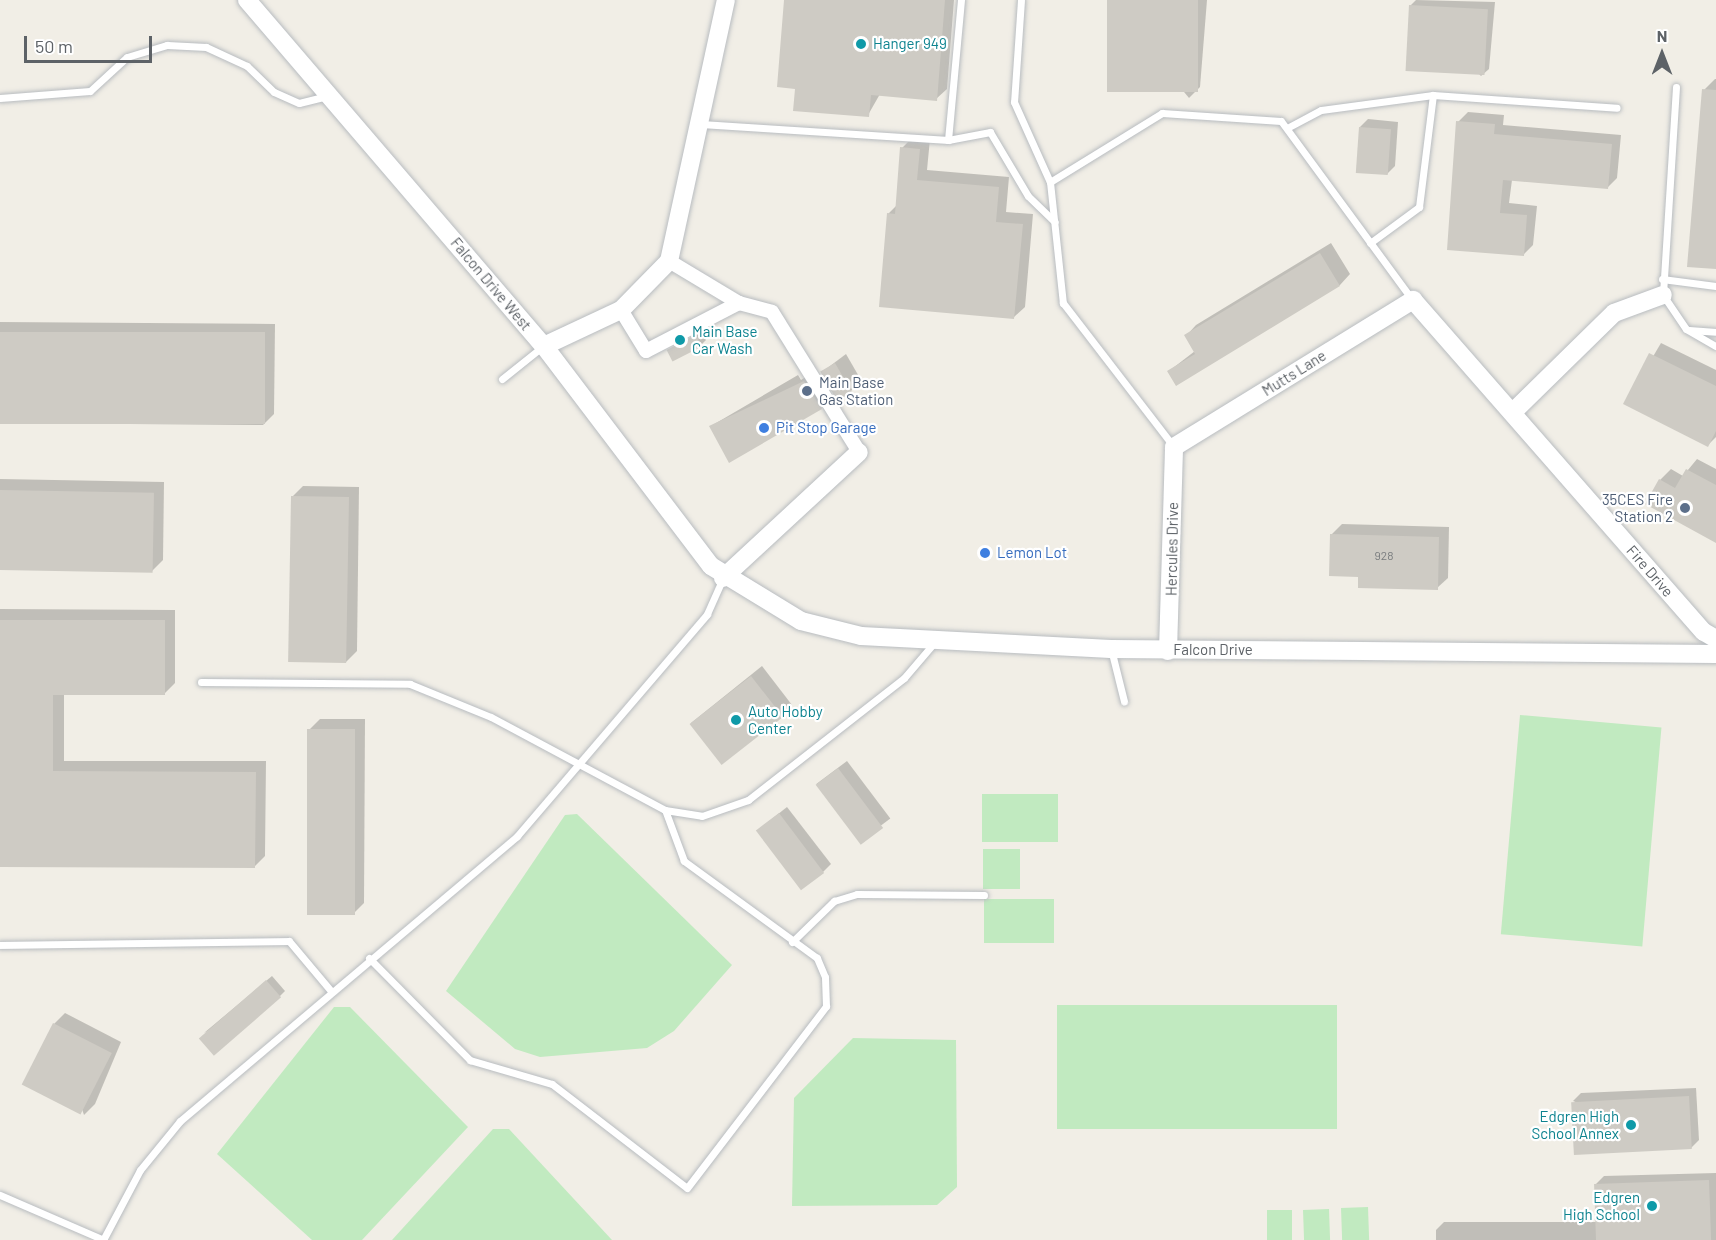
<!DOCTYPE html>
<html>
<head>
<meta charset="utf-8">
<style>
  body { margin:0 }
  #map { position:relative; width:1716px; height:1240px; overflow:hidden; background:#f1eee6; font-family:Barlow,sans-serif }
  div>[style] { position:absolute }
  .green>* { inset:0; background:#c1eac0; transform-origin:0 0 }
  .shadow>* { inset:0; background:#0003; transform-origin:0 0 }
  .building>* { inset:0; background:#cecbc4; transform-origin:0 0 }
  .roads { filter:drop-shadow(0 0 2px #b8bcc0) drop-shadow(0 0 2px #b8bcc0) }
  .lane>* { height:7px; margin:-3.5px; padding:0 3.5px; transform-origin:3.5px; border-radius:3.5px; background:#fff }
  .street>* { height:14px; margin:-7px; padding:0 7px; transform-origin:7px; border-radius:7px; background:#fff }
  .secondary>* { height:18px; margin:-9px; padding:0 9px; transform-origin:9px; border-radius:9px; background:#fff }
  .dots>* { width:16px; height:16px; translate:-50% -50%; box-sizing:border-box; border:3px solid #fff; border-radius:50% }
  span { translate:-50% -50%; white-space:nowrap; text-align:center; line-height:1.15; -webkit-text-stroke:4.5px #fff; paint-order:stroke }
  .number-label { font-size:12px; color:#797c7e }
  .number-label span { -webkit-text-stroke-width:0 }
  .culture-label { font-size:15px; color:#0d838f }
  .left { translate:0 -50%; text-align:left }
  .right { translate:-100% -50%; text-align:right }
  .street-label { font-size:15px; color:#5d6267 }
  .service-label { font-size:15px; color:#4e5e75 }
  .shop-label { font-size:15px; color:#366cbe }
  .north { position:absolute; left:1632px; top:24px; width:60px; height:60px; -webkit-text-stroke:4px #fff; paint-order:stroke; rotate:0deg; font-size:16px; font-weight:700; line-height:24px; text-align:center; color:#5d6267 }
  .north::after { content:''; display:block; margin:auto; width:21px; height:27px; background:#5d6267; clip-path:polygon(50% 0,100% 100%,50% 72%,0 100%) }
  .scale { position:absolute; left:24px; top:36px; width:128px; height:27px; box-sizing:border-box; border:3px solid #5d6267; border-top:0; padding-left:8px; font-size:18px; line-height:21px; white-space:nowrap; color:#5d6267; -webkit-text-stroke:4px #fff; paint-order:stroke }
</style>
</head>
<body>
<div id="map">
  <div class="green">
    <div style="left:1520px;top:715px;width:142px;height:220px;rotate:5deg"></div>
    <div style="left:982px;top:794px;width:76px;height:48px"></div>
    <div style="clip-path:polygon(577px 814px,732px 965px,674px 1031px,647px 1048px,540px 1057px,515px 1049px,446px 991px,565px 815px)"></div>
    <div style="left:983px;top:849px;width:37px;height:40px"></div>
    <div style="left:984px;top:899px;width:70px;height:44px"></div>
    <div style="left:1337px;top:1005px;width:124px;height:280px;rotate:90deg"></div>
    <div style="clip-path:polygon(334px 1007px,350px 1007px,468px 1127px,362px 1240px,312px 1240px,217px 1154px)"></div>
    <div style="clip-path:polygon(853px 1038px,956px 1040px,957px 1187px,937px 1205px,792px 1206px,794px 1098px)"></div>
    <div style="clip-path:polygon(493px 1129px,509px 1129px,612px 1240px,392px 1240px)"></div>
    <div style="left:1368px;top:1207px;width:33px;height:27px;rotate:88deg"></div>
    <div style="left:1329px;top:1209px;width:31px;height:26px;rotate:88deg"></div>
    <div style="left:1267px;top:1210px;width:25px;height:30px"></div>
  </div>
  <div class="shadow">
    <div style="clip-path:polygon(785px 0,954px 0,947px 89px,936px 99px,880px 94px,868px 115px,796px 88px)"></div>
    <div style="clip-path:polygon(1108px 0,1207px 0,1200px 87px,1189px 98px)"></div>
    <div style="clip-path:polygon(1416px 0,1495px 2px,1489px 69px,1481px 76px,1410px 6px)"></div>
    <div style="clip-path:polygon(1715px 79px,1716px 79px,1716px 268px,1704px 90px)"></div>
    <div style="clip-path:polygon(1468px 112px,1504px 115px,1503px 125px,1621px 135px,1617px 178px,1607px 188px,1512px 180px,1509px 203px,1537px 206px,1533px 245px,1523px 255px,1449px 248px,1458px 122px)"></div>
    <div style="clip-path:polygon(1368px 119px,1398px 122px,1395px 166px,1387px 174px,1360px 127px)"></div>
    <div style="clip-path:polygon(913px 137px,930px 139px,927px 170px,1009px 177px,1006px 212px,1033px 214px,1025px 307px,1014px 317px,888px 214px,897px 205px,902px 148px)"></div>
    <div style="clip-path:polygon(1331px 243px,1350px 274px,1340px 285px,1176px 384px,1169px 371px,1195px 351px,1186px 336px,1196px 325px)"></div>
    <div style="clip-path:polygon(0 322px,275px 324px,274px 414px,263px 425px,0 423px)"></div>
    <div style="clip-path:polygon(701px 331px,706px 340px,701px 345px,669px 351px)"></div>
    <div style="clip-path:polygon(1661px 343px,1716px 370px,1716px 437px,1708px 445px,1625px 404px)"></div>
    <div style="clip-path:polygon(846px 354px,861px 380px,851px 391px,822px 372px)"></div>
    <div style="clip-path:polygon(815px 371px,831px 397px,821px 408px,711px 426px,798px 375px,801px 380px)"></div>
    <div style="clip-path:polygon(1697px 459px,1716px 469px,1716px 541px,1660px 480px,1671px 469px,1683px 476px)"></div>
    <div style="clip-path:polygon(0 479px,164px 482px,163px 560px,152px 571px,0 568px)"></div>
    <div style="clip-path:polygon(303px 486px,359px 487px,357px 651px,346px 662px,292px 497px)"></div>
    <div style="clip-path:polygon(1342px 524px,1449px 527px,1448px 578px,1437px 588px,1360px 575px,1331px 535px)"></div>
    <div style="clip-path:polygon(0 609px,175px 610px,175px 683px,164px 694px,64px 694px,64px 761px,266px 761px,265px 856px,255px 866px,0 866px)"></div>
    <div style="clip-path:polygon(762px 666px,792px 705px,782px 716px,691px 723px)"></div>
    <div style="clip-path:polygon(320px 719px,365px 719px,364px 903px,354px 913px,309px 730px)"></div>
    <div style="left:847px;top:761px;width:72px;height:38px;rotate:53deg"></div>
    <div style="clip-path:polygon(787px 807px,831px 864px,823px 872px,758px 830px)"></div>
    <div style="clip-path:polygon(272px 976px,285px 991px,280px 996px,204px 1033px)"></div>
    <div style="clip-path:polygon(65px 1013px,121px 1042px,95px 1104px,84px 1115px,54px 1024px)"></div>
    <div style="clip-path:polygon(1696px 1088px,1699px 1140px,1691px 1148px,1573px 1101px,1581px 1093px)"></div>
    <div style="clip-path:polygon(1716px 1173px,1716px 1240px,1436px 1240px,1436px 1230px,1444px 1222px,1597px 1222px,1596px 1184px,1604px 1176px)"></div>
  </div>
  <div class="building">
    <div style="clip-path:polygon(784px 0,945px 0,937px 101px,871px 95px,869px 117px,793px 111px,795px 89px,777px 87px)"></div>
    <div style="left:1107px;top:0;width:91px;height:92px"></div>
    <div style="left:1409px;top:5px;width:79px;height:66px;rotate:3deg"></div>
    <div style="clip-path:polygon(1702px 89px,1716px 90px,1716px 269px,1687px 267px)"></div>
    <div style="clip-path:polygon(1456px 121px,1495px 124px,1494px 134px,1612px 144px,1608px 189px,1503px 180px,1500px 213px,1527px 215px,1524px 256px,1447px 250px)"></div>
    <div style="left:1359px;top:127px;width:32px;height:46px;rotate:4deg"></div>
    <div style="clip-path:polygon(900px 147px,920px 149px,917px 180px,999px 187px,996px 222px,1023px 224px,1014px 319px,879px 307px,887px 213px,895px 214px)"></div>
    <div style="clip-path:polygon(1320px 253px,1340px 286px,1176px 386px,1167px 371px,1195px 354px,1184px 335px)"></div>
    <div style="left:0;top:332px;width:265px;height:92px"></div>
    <div style="left:696px;top:335px;width:13px;height:33px;rotate:63deg"></div>
    <div style="clip-path:polygon(1649px 353px,1716px 386px,1716px 431px,1708px 447px,1623px 404px)"></div>
    <div style="left:835px;top:363px;width:34px;height:17px;rotate:60deg"></div>
    <div style="clip-path:polygon(804px 381px,822px 409px,729px 463px,709px 426px)"></div>
    <div style="clip-path:polygon(1686px 469px,1716px 485px,1716px 543px,1645px 504px,1659px 479px,1675px 488px)"></div>
    <div style="left:0;top:490px;width:154px;height:80px;rotate:1deg"></div>
    <div style="left:291px;top:496px;width:58px;height:166px;rotate:1deg"></div>
    <div style="clip-path:polygon(1330px 534px,1439px 537px,1438px 590px,1358px 588px,1358px 577px,1329px 576px)"></div>
    <div style="clip-path:polygon(0 620px,165px 620px,165px 695px,53px 695px,53px 771px,256px 772px,255px 868px,0 867px)"></div>
    <div style="left:751px;top:676px;width:52px;height:78px;rotate:52deg"></div>
    <div style="left:307px;top:729px;width:48px;height:186px"></div>
    <div style="left:838px;top:768px;width:75px;height:28px;rotate:53deg"></div>
    <div style="left:779px;top:813px;width:75px;height:29px;rotate:53deg"></div>
    <div style="left:266px;top:980px;width:23px;height:89px;rotate:49deg"></div>
    <div style="left:53px;top:1023px;width:66px;height:69px;rotate:27deg"></div>
    <div style="left:1689px;top:1096px;width:53px;height:118px;rotate:87deg"></div>
    <div style="left:1709px;top:1180px;width:60px;height:115px;rotate:88deg"></div>
  </div>
  <div class="roads">
    <div class="lane">
      <div style="left:1021px;top:0;width:102px;rotate:93.9deg"></div>
      <div style="left:1014px;top:102px;width:88px;rotate:65.8deg"></div>
      <div style="left:1050px;top:182px;width:122px;rotate:83.9deg"></div>
      <div style="left:1063px;top:303px;width:182px;rotate:52.4deg"></div>
      <div style="left:1676px;top:87px;width:208px;rotate:93.6deg"></div>
      <div style="left:1663px;top:295px;width:41px;rotate:55.9deg"></div>
      <div style="left:1686px;top:329px;width:34px;rotate:30deg"></div>
      <div style="left:0;top:98px;width:90px;rotate:-4.4deg"></div>
      <div style="left:90px;top:91px;width:50px;rotate:-42.6deg"></div>
      <div style="left:127px;top:57px;width:42px;rotate:-16.7deg"></div>
      <div style="left:167px;top:45px;width:39px;rotate:3deg"></div>
      <div style="left:206px;top:47px;width:45px;rotate:24.9deg"></div>
      <div style="left:247px;top:66px;width:37px;rotate:44deg"></div>
      <div style="left:274px;top:92px;width:27px;rotate:24deg"></div>
      <div style="left:299px;top:103px;width:29px;rotate:-14deg"></div>
      <div style="left:701px;top:124px;width:248px;rotate:3.7deg"></div>
      <div style="left:948px;top:140px;width:43px;rotate:-10.8deg"></div>
      <div style="left:990px;top:132px;width:74px;rotate:59.3deg"></div>
      <div style="left:1028px;top:196px;width:37px;rotate:44deg"></div>
      <div style="left:1287px;top:128px;width:38px;rotate:-28deg"></div>
      <div style="left:1321px;top:110px;width:113px;rotate:-7.6deg"></div>
      <div style="left:1433px;top:95px;width:184px;rotate:4deg"></div>
      <div style="left:948px;top:140px;width:141px;rotate:-84.7deg"></div>
      <div style="left:1050px;top:182px;width:132px;rotate:-31.6deg"></div>
      <div style="left:1162px;top:113px;width:119px;rotate:3.8deg"></div>
      <div style="left:1281px;top:121px;width:220px;rotate:53.7deg"></div>
      <div style="left:1370px;top:243px;width:61px;rotate:-36.3deg"></div>
      <div style="left:1419px;top:207px;width:113px;rotate:-82.9deg"></div>
      <div style="left:1662px;top:279px;width:54px;rotate:7.4deg"></div>
      <div style="left:1689px;top:330px;width:27px;rotate:4deg"></div>
      <div style="left:502px;top:379px;width:51px;rotate:-38.7deg"></div>
      <div style="left:1111px;top:649px;width:54px;rotate:76deg"></div>
      <div style="left:201px;top:682px;width:209px;rotate:0.5deg"></div>
      <div style="left:410px;top:684px;width:87px;rotate:22.2deg"></div>
      <div style="left:491px;top:717px;width:197px;rotate:28.1deg"></div>
      <div style="left:665px;top:810px;width:37px;rotate:9deg"></div>
      <div style="left:702px;top:816px;width:49px;rotate:-19.2deg"></div>
      <div style="left:748px;top:800px;width:198px;rotate:-38deg"></div>
      <div style="left:904px;top:678px;width:46px;rotate:-49.4deg"></div>
      <div style="left:792px;top:942px;width:59px;rotate:-44.3deg"></div>
      <div style="left:834px;top:901px;width:24px;rotate:-17deg"></div>
      <div style="left:857px;top:894px;width:127px;rotate:0.5deg"></div>
      <div style="left:0;top:945px;width:289px;rotate:-0.8deg"></div>
      <div style="left:289px;top:941px;width:65px;rotate:50deg"></div>
      <div style="left:369px;top:958px;width:144px;rotate:45.3deg"></div>
      <div style="left:470px;top:1060px;width:85px;rotate:16.3deg"></div>
      <div style="left:552px;top:1084px;width:170px;rotate:37.6deg"></div>
      <div style="left:687px;top:1188px;width:229px;rotate:-52.6deg"></div>
      <div style="left:826px;top:1006px;width:29px;rotate:-92deg"></div>
      <div style="left:825px;top:977px;width:21px;rotate:-113deg"></div>
      <div style="left:817px;top:958px;width:165px;rotate:-143.9deg"></div>
      <div style="left:684px;top:861px;width:54px;rotate:-110.4deg"></div>
      <div style="left:0;top:1195px;width:113px;rotate:23.4deg"></div>
      <div style="left:103px;top:1240px;width:79px;rotate:-62.1deg"></div>
      <div style="left:140px;top:1170px;width:63px;rotate:-50.8deg"></div>
      <div style="left:180px;top:1121px;width:441px;rotate:-40.2deg"></div>
      <div style="left:517px;top:836px;width:292px;rotate:-49.4deg"></div>
      <div style="left:707px;top:614px;width:39px;rotate:-66deg"></div>
    </div>
    <div class="street">
      <div style="left:669px;top:261px;width:82px;rotate:31deg"></div>
      <div style="left:739px;top:303px;width:34px;rotate:15deg"></div>
      <div style="left:772px;top:312px;width:165px;rotate:58.1deg"></div>
      <div style="left:621px;top:310px;width:48px;rotate:58.6deg"></div>
      <div style="left:646px;top:351px;width:105px;rotate:-27.3deg"></div>
    </div>
    <div class="secondary">
      <div style="left:247px;top:0;width:456px;rotate:49.4deg"></div>
      <div style="left:544px;top:346px;width:276px;rotate:52.8deg"></div>
      <div style="left:711px;top:566px;width:105px;rotate:31.4deg"></div>
      <div style="left:801px;top:621px;width:62px;rotate:14deg"></div>
      <div style="left:861px;top:636px;width:250px;rotate:3deg"></div>
      <div style="left:1111px;top:649px;width:605px;rotate:0.47deg"></div>
      <div style="left:544px;top:346px;width:85px;rotate:-25.1deg"></div>
      <div style="left:621px;top:310px;width:69px;rotate:-45.6deg"></div>
      <div style="left:669px;top:261px;width:267px;rotate:-77.7deg"></div>
      <div style="left:1514px;top:411px;width:140px;rotate:-44.4deg"></div>
      <div style="left:1614px;top:313px;width:52px;rotate:-20.2deg"></div>
      <div style="left:723px;top:578px;width:185px;rotate:-42.8deg"></div>
      <div style="left:1168px;top:651px;width:204px;rotate:-88.3deg"></div>
      <div style="left:1174px;top:447px;width:281px;rotate:-31.6deg"></div>
      <div style="left:1413px;top:300px;width:441px;rotate:48.8deg"></div>
      <div style="left:1704px;top:632px;width:14px;rotate:30deg"></div>
    </div>
  </div>
  <div class="dots">
    <div style="left:861px;top:44px;background:#0f9aa8"></div>
    <div style="left:680px;top:340px;background:#0f9aa8"></div>
    <div style="left:807px;top:391px;background:#5c6f8a"></div>
    <div style="left:764px;top:428px;background:#3f7fe0"></div>
    <div style="left:1685px;top:508px;background:#5c6f8a"></div>
    <div style="left:985px;top:553px;background:#3f7fe0"></div>
    <div style="left:736px;top:720px;background:#0f9aa8"></div>
    <div style="left:1631px;top:1125px;background:#0f9aa8"></div>
    <div style="left:1652px;top:1206px;background:#0f9aa8"></div>
  </div>
  <div class="number-label">
    <span style="left:1384px;top:556px">928</span>
  </div>
  <div class="culture-label">
    <span class="left" style="left:873px;top:44px">Hanger 949</span>
    <span class="left" style="left:692px;top:340px">Main Base<br>Car Wash</span>
    <span class="left" style="left:748px;top:720px">Auto Hobby<br>Center</span>
    <span class="right" style="left:1619px;top:1125px">Edgren High<br>School Annex</span>
    <span class="right" style="left:1640px;top:1206px">Edgren<br>High School</span>
  </div>
  <div class="street-label">
    <span style="left:491px;top:284px;rotate:50deg">Falcon Drive West</span>
    <span style="left:1294px;top:373px;rotate:-32deg">Mutts Lane</span>
    <span style="left:1172px;top:549px;rotate:-89deg">Hercules Drive</span>
    <span style="left:1650px;top:571px;rotate:49deg">Fire Drive</span>
    <span style="left:1213px;top:650px">Falcon Drive</span>
  </div>
  <div class="service-label">
    <span class="left" style="left:819px;top:391px">Main Base<br>Gas Station</span>
    <span class="right" style="left:1673px;top:508px">35CES Fire<br>Station 2</span>
  </div>
  <div class="shop-label">
    <span class="left" style="left:776px;top:428px">Pit Stop Garage</span>
    <span class="left" style="left:997px;top:553px">Lemon Lot</span>
  </div>
  <div class="north">N</div>
  <div class="scale">50 m</div>
</div>
</body>
</html>
